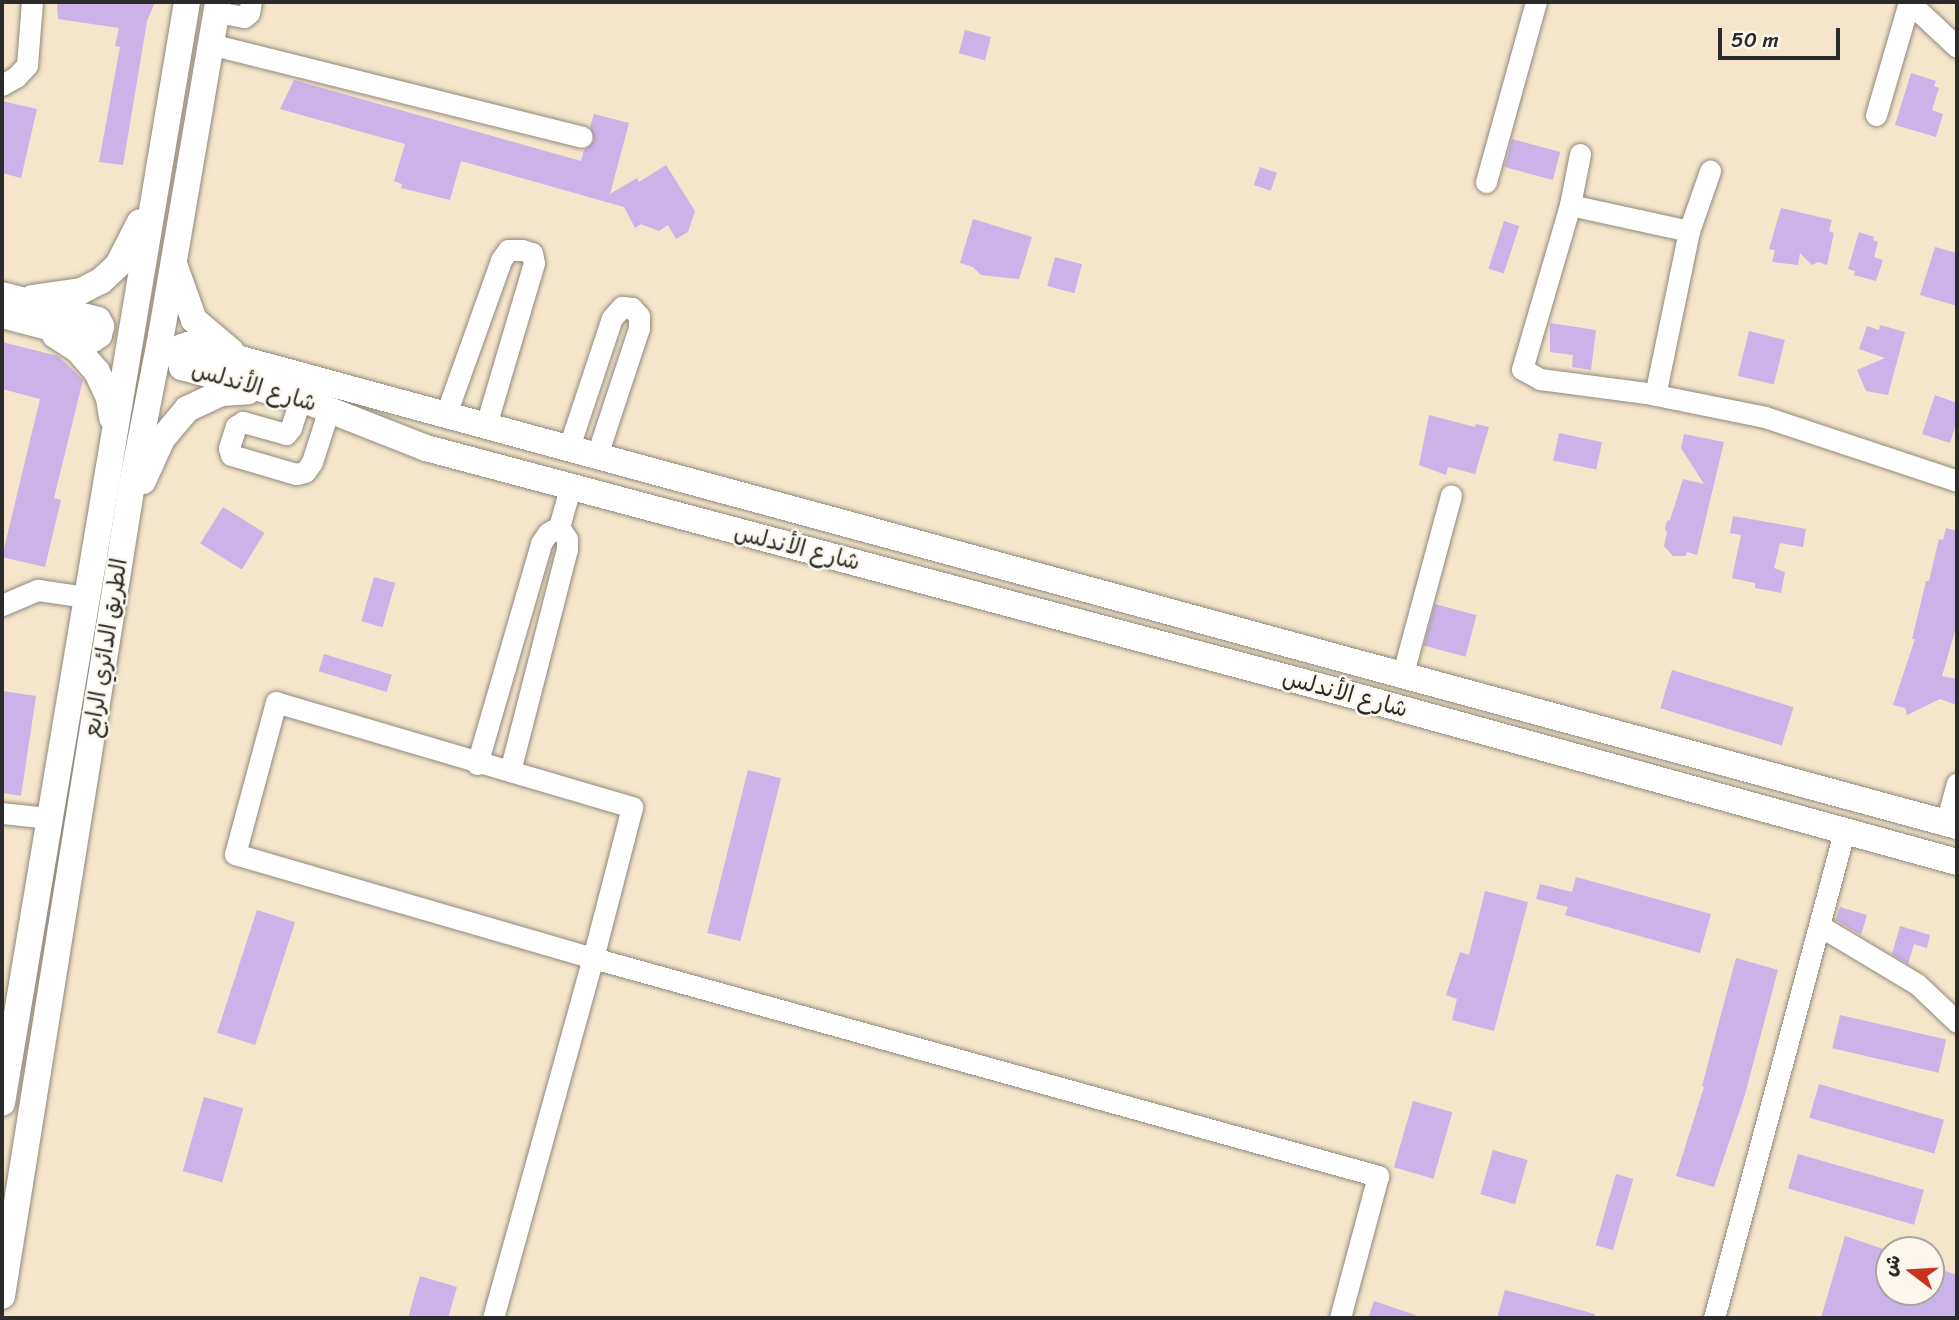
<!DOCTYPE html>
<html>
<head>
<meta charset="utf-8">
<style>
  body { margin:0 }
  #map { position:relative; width:1959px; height:1320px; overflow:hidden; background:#f4e5cb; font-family:Sriracha,"Playpen Sans Arabic",sans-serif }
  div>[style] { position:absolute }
  .building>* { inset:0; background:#cbb2e8; transform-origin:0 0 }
  .roads { filter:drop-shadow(0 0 2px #90887b) drop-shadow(0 0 2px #90887b) }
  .minor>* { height:21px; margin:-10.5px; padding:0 10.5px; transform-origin:10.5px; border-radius:10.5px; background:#fff }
  .major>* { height:26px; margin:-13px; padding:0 13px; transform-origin:13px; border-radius:13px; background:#fff }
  span { translate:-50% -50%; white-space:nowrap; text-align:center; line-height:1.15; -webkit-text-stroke:5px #fbf7ec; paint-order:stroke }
  .street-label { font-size:23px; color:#2b2b2b }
  .frame { position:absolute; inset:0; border:4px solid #2b2b2b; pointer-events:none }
  .north { position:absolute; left:1875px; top:1236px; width:70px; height:70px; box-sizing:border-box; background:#fbf7ec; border:2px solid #a8a59f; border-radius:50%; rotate:287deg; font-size:19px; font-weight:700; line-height:28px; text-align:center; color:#2b2b2b }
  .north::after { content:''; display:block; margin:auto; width:24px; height:32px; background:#c8321e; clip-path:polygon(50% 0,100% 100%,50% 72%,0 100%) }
  .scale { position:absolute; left:1718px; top:28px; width:122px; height:32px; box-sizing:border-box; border:4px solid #2b2b2b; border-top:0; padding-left:9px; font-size:21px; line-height:24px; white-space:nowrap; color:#2b2b2b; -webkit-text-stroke:5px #fbf7ec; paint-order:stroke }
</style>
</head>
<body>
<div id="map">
  <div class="building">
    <div style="clip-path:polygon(57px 2px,155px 2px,147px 21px,123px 165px,99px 162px,120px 47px,115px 46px,119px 28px,58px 19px)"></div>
    <div style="left:965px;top:30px;width:27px;height:24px;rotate:15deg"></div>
    <div style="clip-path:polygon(1911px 73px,1936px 81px,1934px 86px,1939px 88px,1932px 110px,1943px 114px,1936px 137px,1895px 125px)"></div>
    <div style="clip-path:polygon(294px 80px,581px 161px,584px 150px,594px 141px,590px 127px,594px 114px,629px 123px,610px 194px,637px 178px,639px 182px,666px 165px,695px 211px,688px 232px,676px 239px,668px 225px,659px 231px,641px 224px,635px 228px,624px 207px,461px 161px,450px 200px,401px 188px,402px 184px,394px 181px,405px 144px,280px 109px)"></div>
    <div style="clip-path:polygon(2px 101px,37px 109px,21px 178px,2px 173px)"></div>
    <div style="left:1512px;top:139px;width:50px;height:29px;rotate:15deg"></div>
    <div style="left:1260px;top:167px;width:18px;height:19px;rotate:19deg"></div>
    <div style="clip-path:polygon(1781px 208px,1832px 220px,1829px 231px,1834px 233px,1827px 265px,1818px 262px,1812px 265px,1800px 253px,1798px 265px,1772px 262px,1775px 250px,1769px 249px)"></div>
    <div style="clip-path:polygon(973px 219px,1032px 237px,1019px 279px,981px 275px,973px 267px,960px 263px)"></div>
    <div style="left:1504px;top:221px;width:16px;height:50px;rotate:18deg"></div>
    <div style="clip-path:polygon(1859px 232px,1874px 237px,1873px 240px,1878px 242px,1874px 257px,1883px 260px,1876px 281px,1854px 275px,1855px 271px,1848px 269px)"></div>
    <div style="clip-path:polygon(1935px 247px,1957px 253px,1957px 306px,1920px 295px)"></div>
    <div style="left:1055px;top:257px;width:28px;height:30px;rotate:15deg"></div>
    <div style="clip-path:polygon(1550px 323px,1596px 330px,1591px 370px,1572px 367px,1573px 355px,1550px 352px)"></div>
    <div style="clip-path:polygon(1880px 325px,1905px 332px,1888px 395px,1866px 391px,1857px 370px,1885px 358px,1859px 349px,1867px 326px,1879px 330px)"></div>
    <div style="left:1749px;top:331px;width:37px;height:46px;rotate:14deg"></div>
    <div style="clip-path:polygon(2px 342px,58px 356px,83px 380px,54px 498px,61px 500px,45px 567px,2px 557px,40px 399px,2px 389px)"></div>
    <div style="clip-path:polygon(1935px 395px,1957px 403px,1957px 421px,1950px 443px,1922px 434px)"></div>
    <div style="clip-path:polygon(1429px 415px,1475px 427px,1476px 424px,1489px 427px,1475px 474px,1448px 467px,1446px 475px,1419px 465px)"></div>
    <div style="left:1559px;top:433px;width:44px;height:28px;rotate:12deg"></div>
    <div style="clip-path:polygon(1684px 434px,1724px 442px,1697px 555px,1687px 552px,1686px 556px,1673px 556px,1664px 546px,1667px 532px,1665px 529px,1667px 521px,1670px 520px,1683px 479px,1704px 484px,1681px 448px)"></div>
    <div style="left:223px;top:507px;width:49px;height:43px;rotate:32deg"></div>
    <div style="clip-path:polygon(1733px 516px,1806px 529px,1803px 547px,1780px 543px,1774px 568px,1785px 572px,1781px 593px,1755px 588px,1755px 583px,1732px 578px,1741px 535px,1730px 533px)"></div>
    <div style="clip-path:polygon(1946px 528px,1957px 531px,1957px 624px,1942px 676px,1957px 679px,1957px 705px,1940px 699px,1907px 715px,1905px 708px,1893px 705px,1915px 639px,1912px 639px,1926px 581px,1929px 581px,1939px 539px,1943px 540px)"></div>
    <div style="left:374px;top:577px;width:22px;height:46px;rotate:16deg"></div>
    <div style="left:1435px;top:604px;width:43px;height:43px;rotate:15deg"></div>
    <div style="left:324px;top:654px;width:71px;height:18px;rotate:17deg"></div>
    <div style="left:1672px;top:670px;width:127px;height:40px;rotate:17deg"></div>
    <div style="clip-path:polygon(2px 691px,36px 696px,21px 796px,2px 793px)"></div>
    <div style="left:748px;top:770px;width:34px;height:168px;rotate:14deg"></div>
    <div style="clip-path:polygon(1576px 877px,1711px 914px,1700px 953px,1565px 915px,1568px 907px,1536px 899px,1540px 884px,1572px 892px)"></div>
    <div style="clip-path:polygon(1485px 891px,1528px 902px,1494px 1031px,1452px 1020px,1457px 999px,1446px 995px,1460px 952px,1469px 955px)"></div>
    <div style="clip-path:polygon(1840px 907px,1867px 915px,1861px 935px,1836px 920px)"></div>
    <div style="left:257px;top:910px;width:40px;height:129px;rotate:18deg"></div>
    <div style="clip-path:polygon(1900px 926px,1930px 935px,1927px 948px,1914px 944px,1908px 964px,1892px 954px)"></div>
    <div style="clip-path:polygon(1736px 958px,1778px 970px,1744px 1098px,1714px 1187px,1676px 1176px,1704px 1087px,1702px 1086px)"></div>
    <div style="left:1840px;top:1015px;width:109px;height:34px;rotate:13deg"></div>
    <div style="left:1819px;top:1084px;width:130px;height:35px;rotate:16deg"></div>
    <div style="left:204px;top:1097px;width:41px;height:77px;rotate:16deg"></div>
    <div style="left:1413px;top:1101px;width:41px;height:69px;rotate:16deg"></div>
    <div style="left:1493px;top:1150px;width:36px;height:46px;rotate:16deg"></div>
    <div style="left:1798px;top:1154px;width:131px;height:36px;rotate:16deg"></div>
    <div style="left:1616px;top:1174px;width:18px;height:74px;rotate:16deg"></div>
    <div style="clip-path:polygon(1845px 1236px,1889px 1251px,1889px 1292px,1931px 1292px,1931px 1266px,1957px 1275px,1957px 1318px,1821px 1318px)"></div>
    <div style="clip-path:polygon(420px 1276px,457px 1287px,448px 1318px,408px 1318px)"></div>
    <div style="clip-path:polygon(1505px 1290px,1595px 1314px,1595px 1318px,1497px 1318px)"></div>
    <div style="clip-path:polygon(1374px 1301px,1418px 1316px,1417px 1318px,1368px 1318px)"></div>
  </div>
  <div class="roads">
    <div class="minor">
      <div style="left:1909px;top:2px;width:66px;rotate:43.2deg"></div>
      <div style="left:216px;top:12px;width:28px;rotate:10deg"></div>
      <div style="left:244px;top:17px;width:6px;rotate:-39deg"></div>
      <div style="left:249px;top:13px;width:11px;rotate:-80deg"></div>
      <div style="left:210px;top:44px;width:383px;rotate:14deg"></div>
      <div style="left:2px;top:85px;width:16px;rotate:-30deg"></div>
      <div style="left:16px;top:77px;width:16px;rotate:-47deg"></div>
      <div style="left:27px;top:65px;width:63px;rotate:-85.5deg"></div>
      <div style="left:1876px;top:115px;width:118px;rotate:-73.7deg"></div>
      <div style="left:1580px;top:154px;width:52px;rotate:101.1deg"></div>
      <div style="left:1570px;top:205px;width:171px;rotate:106.3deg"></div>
      <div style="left:1522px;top:369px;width:21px;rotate:29deg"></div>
      <div style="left:1540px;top:379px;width:107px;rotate:7.5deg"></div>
      <div style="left:1646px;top:393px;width:121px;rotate:11.4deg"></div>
      <div style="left:1765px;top:417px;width:202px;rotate:18.4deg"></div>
      <div style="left:1486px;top:182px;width:187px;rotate:-74.5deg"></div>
      <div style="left:1570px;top:205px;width:122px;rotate:12.3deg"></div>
      <div style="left:1689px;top:231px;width:167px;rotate:101.7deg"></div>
      <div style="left:1689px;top:231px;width:64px;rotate:-70.7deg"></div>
      <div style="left:300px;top:400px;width:29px;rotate:108deg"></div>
      <div style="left:291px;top:428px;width:8px;rotate:130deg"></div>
      <div style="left:286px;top:434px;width:45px;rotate:-164.4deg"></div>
      <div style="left:243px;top:422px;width:8px;rotate:150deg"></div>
      <div style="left:236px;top:426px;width:23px;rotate:108deg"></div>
      <div style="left:229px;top:448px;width:7px;rotate:74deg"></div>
      <div style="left:231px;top:455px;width:68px;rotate:16.3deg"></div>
      <div style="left:296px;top:474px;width:9px;rotate:-13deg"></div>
      <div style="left:305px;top:472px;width:12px;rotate:-55deg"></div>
      <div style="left:312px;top:462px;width:56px;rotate:-72.2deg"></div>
      <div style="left:446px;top:414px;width:164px;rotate:-70.3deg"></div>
      <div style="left:501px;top:260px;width:12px;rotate:-55deg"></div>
      <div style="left:508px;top:250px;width:14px"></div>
      <div style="left:522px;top:250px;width:10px;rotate:17deg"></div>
      <div style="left:532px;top:253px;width:10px;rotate:79deg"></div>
      <div style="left:534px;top:263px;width:169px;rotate:106.5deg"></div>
      <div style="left:569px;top:447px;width:136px;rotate:-71.6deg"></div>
      <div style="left:612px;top:318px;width:15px;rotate:-48deg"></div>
      <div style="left:622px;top:307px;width:10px;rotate:6deg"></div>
      <div style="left:632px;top:308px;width:11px;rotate:49deg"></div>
      <div style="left:639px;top:316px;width:12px;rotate:90deg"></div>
      <div style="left:639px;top:328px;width:134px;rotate:108.3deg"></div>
      <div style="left:2px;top:605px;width:39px;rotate:-23deg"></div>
      <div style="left:38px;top:590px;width:49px;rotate:8.3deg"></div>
      <div style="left:1403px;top:673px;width:184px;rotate:-74.9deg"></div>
      <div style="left:477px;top:764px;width:230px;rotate:-73.8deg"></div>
      <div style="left:541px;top:543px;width:12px;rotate:-55deg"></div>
      <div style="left:548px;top:533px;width:13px;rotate:-29deg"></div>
      <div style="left:559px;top:527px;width:41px;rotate:-74.2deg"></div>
      <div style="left:510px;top:771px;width:229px;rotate:-75.6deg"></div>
      <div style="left:567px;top:549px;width:10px;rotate:-90deg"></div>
      <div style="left:567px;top:539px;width:14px;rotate:-124deg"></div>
      <div style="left:2px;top:813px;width:46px;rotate:6.2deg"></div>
      <div style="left:1946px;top:823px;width:41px;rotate:-74.6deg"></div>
      <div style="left:1820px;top:926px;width:113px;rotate:30.9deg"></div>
      <div style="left:1917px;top:984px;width:55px;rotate:43.5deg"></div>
      <div style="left:493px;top:1318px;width:374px;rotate:-74.5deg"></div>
      <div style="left:593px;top:958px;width:156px;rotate:-75.5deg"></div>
      <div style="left:632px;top:807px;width:371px;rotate:-163.6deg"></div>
      <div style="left:276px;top:702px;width:157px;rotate:105.1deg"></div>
      <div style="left:235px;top:854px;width:373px;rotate:16.2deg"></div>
      <div style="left:593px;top:958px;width:815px;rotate:15.52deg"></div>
      <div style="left:1378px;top:1176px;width:147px;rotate:105deg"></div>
      <div style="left:1714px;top:1318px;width:503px;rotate:-75.02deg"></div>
    </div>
    <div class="major">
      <div style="left:175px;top:267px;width:56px;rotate:70.3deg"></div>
      <div style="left:194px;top:320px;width:48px;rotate:40deg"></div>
      <div style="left:2px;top:295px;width:99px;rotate:14.6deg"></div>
      <div style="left:98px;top:320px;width:7px;rotate:63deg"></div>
      <div style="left:101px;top:326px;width:9px;rotate:103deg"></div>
      <div style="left:99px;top:335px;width:7px;rotate:146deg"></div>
      <div style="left:93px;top:339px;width:94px;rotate:-165.2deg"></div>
      <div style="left:32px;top:298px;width:49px;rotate:-8.1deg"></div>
      <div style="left:81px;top:291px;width:22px;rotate:-27deg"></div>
      <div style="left:101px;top:281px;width:23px;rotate:-43deg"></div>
      <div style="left:118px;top:265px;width:48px;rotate:-62.9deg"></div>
      <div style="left:55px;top:335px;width:27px;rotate:33deg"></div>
      <div style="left:78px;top:350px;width:29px;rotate:49deg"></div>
      <div style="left:97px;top:372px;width:29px;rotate:65deg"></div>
      <div style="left:109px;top:398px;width:20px;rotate:81deg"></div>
      <div style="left:143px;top:481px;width:46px;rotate:-65.7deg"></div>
      <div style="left:162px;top:439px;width:39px;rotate:-50deg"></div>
      <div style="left:187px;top:409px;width:38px;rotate:-25deg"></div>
      <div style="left:222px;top:393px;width:26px;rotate:-4deg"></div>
      <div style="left:1957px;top:826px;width:1778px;rotate:-164.78deg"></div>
      <div style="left:241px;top:359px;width:55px;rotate:-165.2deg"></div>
      <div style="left:188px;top:345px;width:6px;rotate:162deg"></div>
      <div style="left:182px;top:347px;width:7px;rotate:124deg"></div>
      <div style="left:178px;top:353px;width:15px;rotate:74deg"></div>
      <div style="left:182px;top:367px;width:132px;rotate:15.4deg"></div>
      <div style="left:309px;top:402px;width:126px;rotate:21.5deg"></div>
      <div style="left:426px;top:448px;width:954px;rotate:14.94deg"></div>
      <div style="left:1348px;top:694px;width:632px;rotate:15.42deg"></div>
      <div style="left:2px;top:1103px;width:1116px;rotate:-80.46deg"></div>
      <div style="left:2px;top:1296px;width:822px;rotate:-80.9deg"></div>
      <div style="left:132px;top:484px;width:151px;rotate:-78.9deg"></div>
      <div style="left:161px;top:336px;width:339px;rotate:-80.3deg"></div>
    </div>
  </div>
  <div class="street-label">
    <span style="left:254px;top:387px;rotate:16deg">شارع الأندلس</span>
    <span style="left:797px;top:548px;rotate:14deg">شارع الأندلس</span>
    <span style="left:106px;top:648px;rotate:-81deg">الطريق الدائري الرابع</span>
    <span style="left:1345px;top:694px;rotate:15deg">شارع الأندلس</span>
  </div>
  <div class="frame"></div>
  <div class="north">ش</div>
  <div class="scale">50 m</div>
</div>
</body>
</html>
